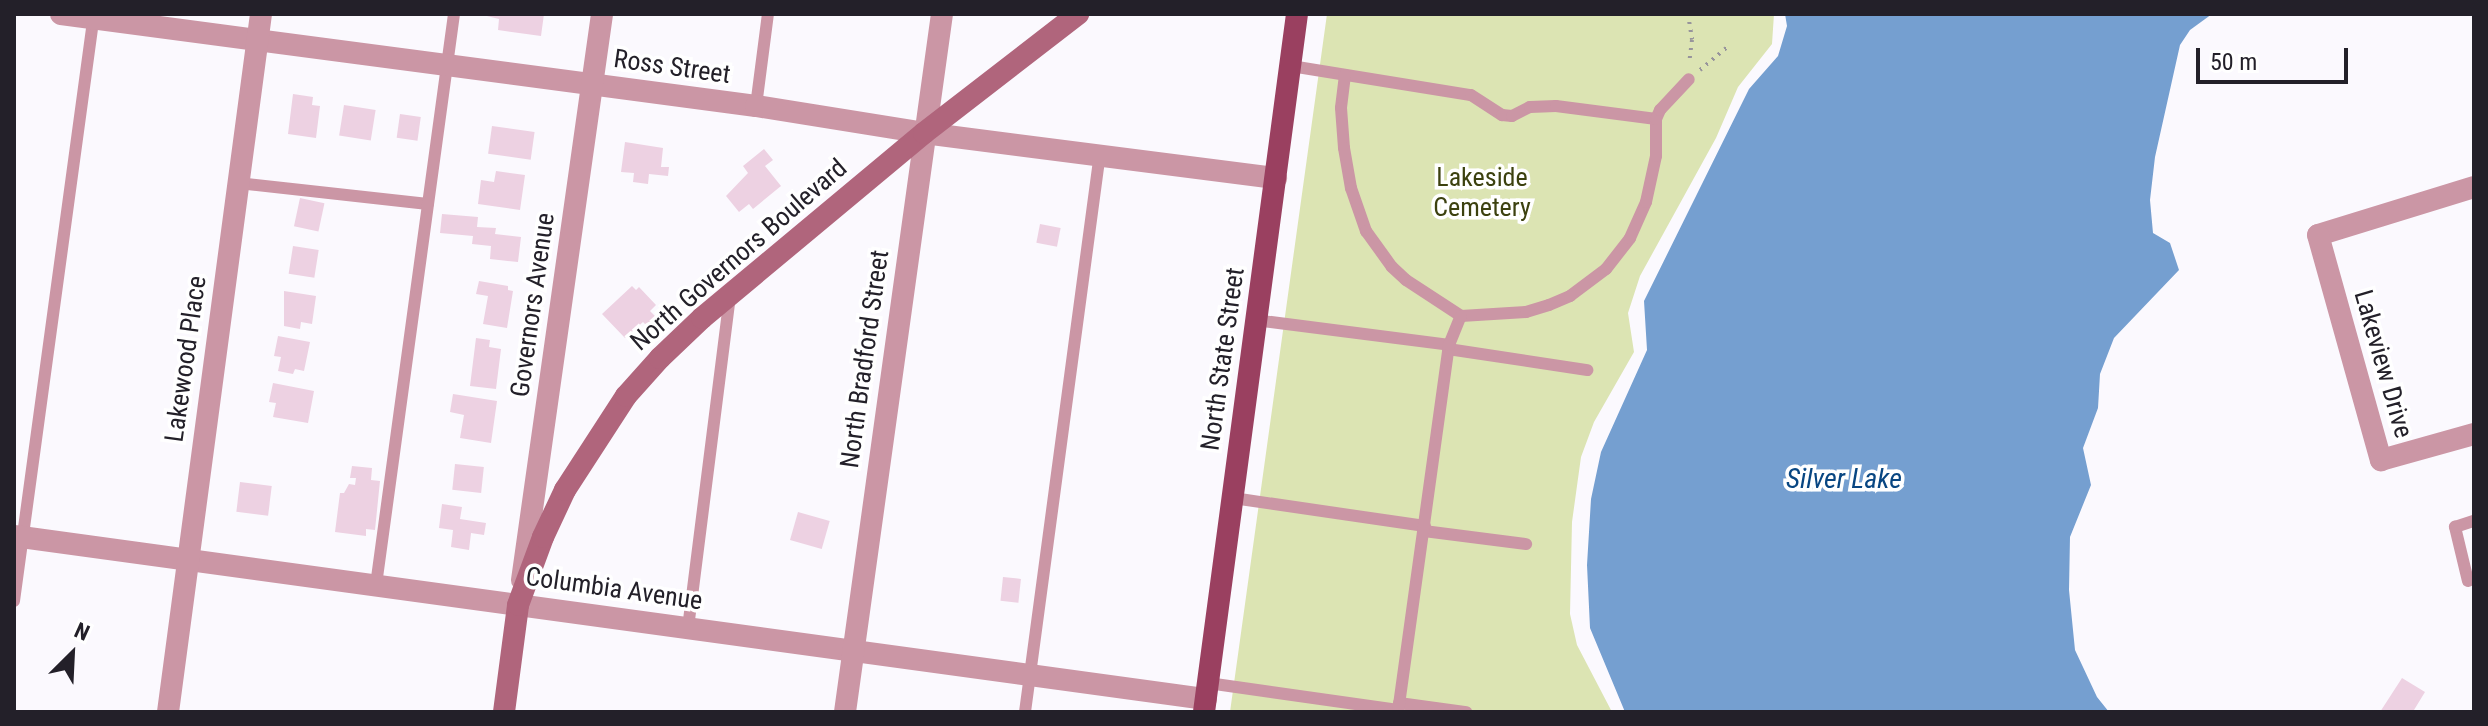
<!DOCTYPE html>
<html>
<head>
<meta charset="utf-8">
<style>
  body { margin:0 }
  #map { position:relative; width:2488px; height:726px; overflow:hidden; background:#fbf9fe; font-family:"Roboto Condensed",sans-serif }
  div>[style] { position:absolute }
  .green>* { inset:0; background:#dce4b3 }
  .water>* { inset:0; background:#759fd0 }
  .building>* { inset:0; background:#edd1e2; transform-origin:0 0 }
  .path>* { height:4px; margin-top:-2px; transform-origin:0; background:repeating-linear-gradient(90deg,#97949b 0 2px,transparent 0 8px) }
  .service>* { height:12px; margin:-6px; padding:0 6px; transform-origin:6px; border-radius:6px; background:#cb96a5 }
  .minor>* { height:22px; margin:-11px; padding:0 11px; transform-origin:11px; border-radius:11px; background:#cb96a5 }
  .secondary>* { height:22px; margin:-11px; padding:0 11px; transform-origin:11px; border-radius:11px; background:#b0657c }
  .primary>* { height:22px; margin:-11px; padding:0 11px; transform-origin:11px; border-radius:11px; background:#9a4060 }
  span { translate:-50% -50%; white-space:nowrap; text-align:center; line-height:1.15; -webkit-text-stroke:7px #fff; paint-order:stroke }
  .street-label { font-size:26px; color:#232029 }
  .park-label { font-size:26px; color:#3c410f }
  .water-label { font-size:28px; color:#084682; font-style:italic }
  .frame { position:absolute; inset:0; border:16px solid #232029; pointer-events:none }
  .north { position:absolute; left:32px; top:614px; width:80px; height:80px; -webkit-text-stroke:6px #fff; paint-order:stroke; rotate:24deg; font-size:22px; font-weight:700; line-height:32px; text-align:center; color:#232029 }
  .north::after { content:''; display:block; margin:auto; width:28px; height:36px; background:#232029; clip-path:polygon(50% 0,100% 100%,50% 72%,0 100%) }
  .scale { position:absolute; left:2196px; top:48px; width:152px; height:36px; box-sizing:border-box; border:4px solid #232029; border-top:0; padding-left:10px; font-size:24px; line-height:28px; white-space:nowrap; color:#232029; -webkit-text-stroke:6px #fff; paint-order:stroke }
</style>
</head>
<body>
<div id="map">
  <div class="green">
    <div style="clip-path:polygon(1327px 14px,1774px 14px,1772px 44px,1738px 87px,1716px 138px,1640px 276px,1628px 313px,1634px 352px,1594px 422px,1581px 457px,1572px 522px,1570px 614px,1577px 645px,1612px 712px,1230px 712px)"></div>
  </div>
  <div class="water">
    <div style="clip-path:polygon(1785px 14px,2212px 14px,2190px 30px,2180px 45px,2155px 157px,2150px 200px,2153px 233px,2170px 243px,2179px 270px,2114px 338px,2100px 374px,2098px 408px,2083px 448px,2091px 485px,2070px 537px,2069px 590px,2075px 650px,2097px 697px,2109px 712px,1625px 712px,1590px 628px,1587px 565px,1591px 499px,1601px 452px,1647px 350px,1644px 301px,1749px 89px,1778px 56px,1787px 26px)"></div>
  </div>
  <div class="building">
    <div style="clip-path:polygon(479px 14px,544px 14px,541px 36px,498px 30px,499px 19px)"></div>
    <div style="clip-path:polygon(293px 94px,313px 97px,312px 105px,320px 106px,316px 138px,288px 134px)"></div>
    <div style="left:344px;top:105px;width:32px;height:31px;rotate:9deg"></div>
    <div style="left:400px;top:114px;width:21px;height:24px;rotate:8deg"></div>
    <div style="left:492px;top:126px;width:43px;height:28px;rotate:8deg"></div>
    <div style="clip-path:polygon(625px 142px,663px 148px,661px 167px,669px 167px,668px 176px,649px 174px,648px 184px,633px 182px,634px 173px,621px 172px)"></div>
    <div style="clip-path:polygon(764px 149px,773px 160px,765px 166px,781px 186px,753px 209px,749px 204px,739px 212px,726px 196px,748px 173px,743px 166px)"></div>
    <div style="clip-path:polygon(496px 171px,525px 175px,520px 210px,478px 204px,481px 180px,494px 182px)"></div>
    <div style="left:300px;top:198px;width:25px;height:29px;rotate:12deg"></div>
    <div style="clip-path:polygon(442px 214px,478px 217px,477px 227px,496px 228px,495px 234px,521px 237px,518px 262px,490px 259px,491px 246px,472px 244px,473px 236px,440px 233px)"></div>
    <div style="left:1040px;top:224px;width:21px;height:19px;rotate:11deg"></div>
    <div style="left:293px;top:246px;width:26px;height:28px;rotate:9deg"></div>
    <div style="clip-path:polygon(479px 281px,508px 286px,508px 290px,513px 291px,507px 328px,483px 324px,488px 296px,476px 294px)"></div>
    <div style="clip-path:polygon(632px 286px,636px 290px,639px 287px,656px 305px,650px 311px,656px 317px,647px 326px,643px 322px,625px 338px,602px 314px)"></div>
    <div style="clip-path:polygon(284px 291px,316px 296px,312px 324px,301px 322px,300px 329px,284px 326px)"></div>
    <div style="clip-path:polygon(278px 336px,310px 342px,304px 371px,295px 369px,293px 374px,278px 371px,281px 357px,274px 356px)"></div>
    <div style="clip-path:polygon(476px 338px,490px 340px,489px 347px,501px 349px,496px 389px,470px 386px)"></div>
    <div style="clip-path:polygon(273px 383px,314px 391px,308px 423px,273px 417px,276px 403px,269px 402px)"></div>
    <div style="clip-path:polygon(453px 394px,497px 401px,491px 443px,460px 438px,464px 415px,450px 412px)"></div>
    <div style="left:455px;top:464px;width:29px;height:26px;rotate:6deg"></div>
    <div style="clip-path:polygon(352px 466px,372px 468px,371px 480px,380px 481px,375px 530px,366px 529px,366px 536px,335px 532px,340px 493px,344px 493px,349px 484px,355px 485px,356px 478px,350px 478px)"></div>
    <div style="left:240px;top:482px;width:32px;height:30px;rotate:7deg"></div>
    <div style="clip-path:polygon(442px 504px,462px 507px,460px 519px,486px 523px,484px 535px,471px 533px,469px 550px,451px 547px,453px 530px,439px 528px)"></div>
    <div style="left:798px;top:512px;width:33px;height:29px;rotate:16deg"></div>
    <div style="left:1003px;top:577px;width:18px;height:24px;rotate:6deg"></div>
    <div style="clip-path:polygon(2402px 678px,2425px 692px,2414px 710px,2418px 712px,2380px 712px)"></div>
  </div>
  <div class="path">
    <div style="left:1688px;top:14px;width:26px;rotate:81deg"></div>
    <div style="left:1692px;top:40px;width:23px;rotate:97deg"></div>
    <div style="left:1700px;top:70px;width:38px;rotate:-40deg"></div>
  </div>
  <div class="service">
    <div style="left:1291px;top:66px;width:182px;rotate:9.2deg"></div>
    <div style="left:1471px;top:95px;width:37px;rotate:33deg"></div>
    <div style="left:1502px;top:115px;width:10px;rotate:6deg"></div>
    <div style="left:1512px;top:116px;width:20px;rotate:-27deg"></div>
    <div style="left:1530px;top:107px;width:26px;rotate:-2deg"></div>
    <div style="left:1556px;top:106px;width:101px;rotate:7.4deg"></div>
    <div style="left:1345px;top:75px;width:33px;rotate:97deg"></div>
    <div style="left:1341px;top:108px;width:40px;rotate:85.7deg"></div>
    <div style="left:1344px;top:148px;width:41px;rotate:80.1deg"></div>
    <div style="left:1351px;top:188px;width:46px;rotate:70.8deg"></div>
    <div style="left:1366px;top:231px;width:44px;rotate:54.2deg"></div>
    <div style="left:1392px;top:267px;width:19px;rotate:43deg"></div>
    <div style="left:1406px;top:280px;width:66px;rotate:33.2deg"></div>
    <div style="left:1461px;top:316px;width:65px;rotate:-3.5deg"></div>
    <div style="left:1526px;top:312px;width:24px;rotate:-17deg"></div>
    <div style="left:1549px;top:305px;width:23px;rotate:-23deg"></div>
    <div style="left:1570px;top:296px;width:45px;rotate:-36.9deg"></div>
    <div style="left:1606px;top:269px;width:39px;rotate:-52deg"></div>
    <div style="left:1630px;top:238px;width:39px;rotate:-66deg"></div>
    <div style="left:1646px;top:202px;width:47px;rotate:-77.7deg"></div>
    <div style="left:1656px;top:156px;width:37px;rotate:-90deg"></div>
    <div style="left:1656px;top:119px;width:10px;rotate:-66deg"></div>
    <div style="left:1660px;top:110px;width:42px;rotate:-46.9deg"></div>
    <div style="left:756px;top:106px;width:93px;rotate:-82.6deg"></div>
    <div style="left:238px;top:183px;width:191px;rotate:6.3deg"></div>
    <div style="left:1255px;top:320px;width:196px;rotate:7.3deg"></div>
    <div style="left:1448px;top:349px;width:141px;rotate:8.6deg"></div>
    <div style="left:1233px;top:498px;width:194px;rotate:8.3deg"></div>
    <div style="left:1424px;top:531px;width:103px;rotate:7.3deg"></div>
    <div style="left:2468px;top:581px;width:56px;rotate:-103.5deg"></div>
    <div style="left:2455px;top:527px;width:20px;rotate:-18deg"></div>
    <div style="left:376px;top:585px;width:576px;rotate:-82.22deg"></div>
    <div style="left:14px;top:601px;width:592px;rotate:-82.24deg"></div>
    <div style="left:688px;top:628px;width:336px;rotate:-82.8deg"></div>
    <div style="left:1208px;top:683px;width:192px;rotate:8.1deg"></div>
    <div style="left:1399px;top:703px;width:68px;rotate:7.7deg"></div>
    <div style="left:1025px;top:712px;width:564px;rotate:-82.36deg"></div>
    <div style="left:1398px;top:712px;width:371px;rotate:-82.1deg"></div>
    <div style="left:1449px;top:345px;width:31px;rotate:-68deg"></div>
  </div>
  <div class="minor">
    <div style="left:61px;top:14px;width:701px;rotate:7.54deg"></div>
    <div style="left:756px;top:106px;width:170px;rotate:9.1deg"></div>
    <div style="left:924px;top:133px;width:355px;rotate:7.3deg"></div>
    <div style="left:2474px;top:187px;width:163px;rotate:162.9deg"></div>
    <div style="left:2318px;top:235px;width:234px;rotate:74.4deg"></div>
    <div style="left:2381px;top:460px;width:97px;rotate:-15.6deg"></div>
    <div style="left:14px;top:536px;width:1203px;rotate:7.79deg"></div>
    <div style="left:522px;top:580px;width:572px;rotate:-81.95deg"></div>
    <div style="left:168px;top:712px;width:704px;rotate:-82.41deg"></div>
    <div style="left:845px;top:712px;width:705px;rotate:-82.09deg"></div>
  </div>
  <div class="secondary">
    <div style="left:504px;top:712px;width:108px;rotate:-82.5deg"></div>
    <div style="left:518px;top:605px;width:72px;rotate:-69.8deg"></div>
    <div style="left:543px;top:537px;width:52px;rotate:-64.9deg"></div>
    <div style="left:565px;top:490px;width:112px;rotate:-57deg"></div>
    <div style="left:626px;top:396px;width:51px;rotate:-48.2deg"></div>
    <div style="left:660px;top:358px;width:58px;rotate:-43.6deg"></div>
    <div style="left:702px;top:318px;width:289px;rotate:-39.8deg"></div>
    <div style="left:924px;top:133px;width:195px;rotate:-37.7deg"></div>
  </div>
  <div class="primary">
    <div style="left:1204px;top:712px;width:704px;rotate:-82.41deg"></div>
  </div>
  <div class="street-label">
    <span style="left:672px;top:67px;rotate:8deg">Ross Street</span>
    <span style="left:739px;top:255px;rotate:-41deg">North Governors Boulevard</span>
    <span style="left:533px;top:305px;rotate:-82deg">Governors Avenue</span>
    <span style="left:186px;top:359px;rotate:-82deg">Lakewood Place</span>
    <span style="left:865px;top:359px;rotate:-82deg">North Bradford Street</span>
    <span style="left:1223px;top:359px;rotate:-82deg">North State Street</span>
    <span style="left:2383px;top:364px;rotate:74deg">Lakeview Drive</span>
    <span style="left:614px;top:589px;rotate:8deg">Columbia Avenue</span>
  </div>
  <div class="park-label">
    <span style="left:1482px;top:193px">Lakeside<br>Cemetery</span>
  </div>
  <div class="water-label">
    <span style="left:1844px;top:479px">Silver Lake</span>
  </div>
  <div class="frame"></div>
  <div class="north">N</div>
  <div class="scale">50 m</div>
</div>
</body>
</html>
